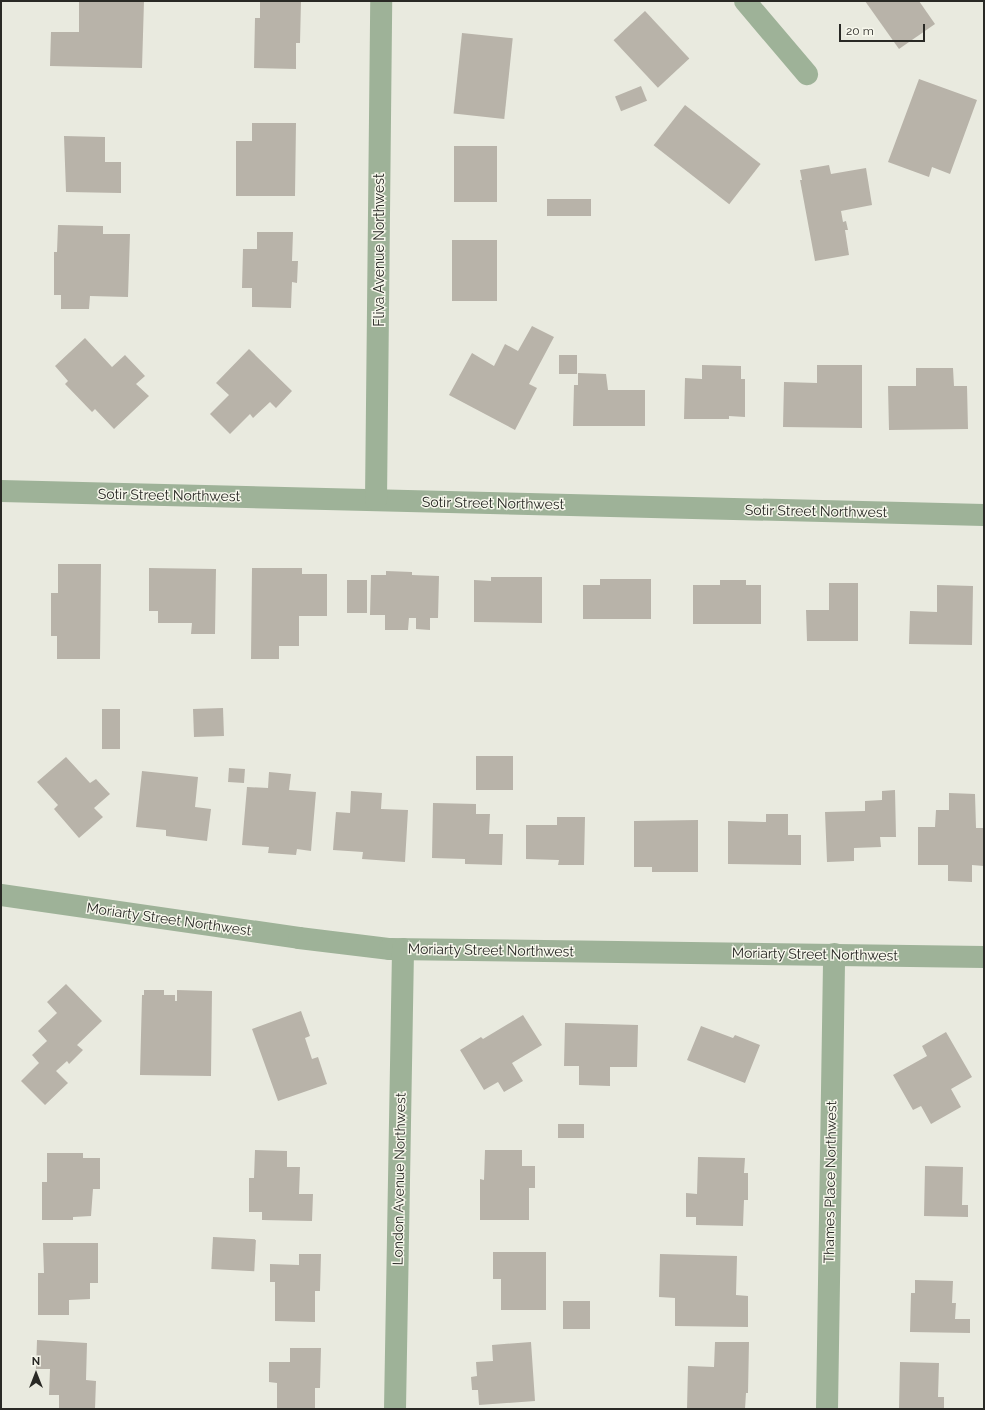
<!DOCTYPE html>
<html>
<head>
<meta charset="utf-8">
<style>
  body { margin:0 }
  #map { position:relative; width:985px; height:1410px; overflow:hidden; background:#e9eadf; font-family:Raleway,sans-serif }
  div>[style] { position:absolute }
  .building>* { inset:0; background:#b8b3a9; transform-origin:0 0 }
  .minor>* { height:22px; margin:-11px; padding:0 11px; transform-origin:11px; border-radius:11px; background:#9eb298 }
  span { translate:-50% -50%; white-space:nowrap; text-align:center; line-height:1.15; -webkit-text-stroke:3px #f7f7ec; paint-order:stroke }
  .street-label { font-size:14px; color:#292925 }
  .frame { position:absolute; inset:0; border:2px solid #292925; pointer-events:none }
  .north { position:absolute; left:16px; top:1354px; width:40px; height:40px; -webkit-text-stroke:3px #f7f7ec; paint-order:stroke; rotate:0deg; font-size:11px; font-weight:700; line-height:16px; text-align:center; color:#292925 }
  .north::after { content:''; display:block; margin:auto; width:14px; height:18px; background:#292925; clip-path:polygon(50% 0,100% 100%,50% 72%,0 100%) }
  .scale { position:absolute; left:839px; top:24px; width:86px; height:18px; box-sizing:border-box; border:2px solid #292925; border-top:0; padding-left:5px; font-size:12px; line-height:14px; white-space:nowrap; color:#292925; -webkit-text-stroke:3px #f7f7ec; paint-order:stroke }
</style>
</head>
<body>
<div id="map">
  <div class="building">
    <div style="clip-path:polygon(79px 1px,144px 1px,142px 68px,50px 66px,51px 32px,79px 32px)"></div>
    <div style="clip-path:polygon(260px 1px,301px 1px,300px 43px,296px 43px,296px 69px,254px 68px,255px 18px,260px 18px)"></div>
    <div style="clip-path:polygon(865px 1px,919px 1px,935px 24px,899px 49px)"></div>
    <div style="left:645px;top:11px;width:65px;height:43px;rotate:47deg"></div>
    <div style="left:462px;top:33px;width:51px;height:81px;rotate:6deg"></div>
    <div style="clip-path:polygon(919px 79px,977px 100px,950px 174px,932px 167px,929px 177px,888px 162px)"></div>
    <div style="left:641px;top:86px;width:16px;height:28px;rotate:68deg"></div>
    <div style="left:685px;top:105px;width:96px;height:51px;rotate:38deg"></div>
    <div style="clip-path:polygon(252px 123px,296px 123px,295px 196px,236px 196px,236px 141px,252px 141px)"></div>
    <div style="clip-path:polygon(64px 136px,105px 137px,105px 162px,121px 162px,121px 193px,66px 192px)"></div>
    <div style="left:454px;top:146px;width:43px;height:56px"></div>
    <div style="clip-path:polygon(829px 165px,831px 174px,866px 168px,872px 205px,841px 211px,843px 222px,846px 221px,848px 230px,845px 230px,849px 255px,815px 261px,800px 180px,802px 180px,800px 170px)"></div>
    <div style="left:591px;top:199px;width:17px;height:44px;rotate:90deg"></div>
    <div style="clip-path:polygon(58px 225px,103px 226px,103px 234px,130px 234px,128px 297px,90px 296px,89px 309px,61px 309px,61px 295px,54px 295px,54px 252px,57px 252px)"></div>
    <div style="clip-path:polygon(257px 232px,293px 232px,292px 261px,298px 261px,297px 283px,292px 282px,291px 308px,252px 307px,252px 288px,242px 288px,243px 249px,257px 249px)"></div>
    <div style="left:452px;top:240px;width:45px;height:61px"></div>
    <div style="clip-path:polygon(532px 326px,554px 337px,529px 384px,537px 388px,515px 430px,449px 395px,472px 353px,494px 366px,505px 344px,518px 351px)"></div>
    <div style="clip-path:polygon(85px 338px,112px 367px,125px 355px,145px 376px,136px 384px,149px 396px,114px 429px,95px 409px,92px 412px,65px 384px,68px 381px,55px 366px)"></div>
    <div style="clip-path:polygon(249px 349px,292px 391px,276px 408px,270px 402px,253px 418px,250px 414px,230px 434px,210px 414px,229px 395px,216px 383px)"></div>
    <div style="left:559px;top:355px;width:18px;height:19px"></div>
    <div style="clip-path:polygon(702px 365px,741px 366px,741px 379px,745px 379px,745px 417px,729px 416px,729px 419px,684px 419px,685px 378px,702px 379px)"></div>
    <div style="clip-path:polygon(817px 365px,862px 365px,862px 428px,783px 427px,784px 382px,817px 383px)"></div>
    <div style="clip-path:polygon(916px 368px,953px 368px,954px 386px,967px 386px,968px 429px,889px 430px,888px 386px,916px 386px)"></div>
    <div style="clip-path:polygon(578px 373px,606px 374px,608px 390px,645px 390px,645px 426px,573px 426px,574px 385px,578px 385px)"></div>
    <div style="clip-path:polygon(58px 564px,101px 564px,100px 659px,57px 659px,57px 636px,51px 636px,51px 593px,58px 593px)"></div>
    <div style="clip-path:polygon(149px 568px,216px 569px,215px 634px,191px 634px,192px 623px,158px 623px,158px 611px,149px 611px)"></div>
    <div style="clip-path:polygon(252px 568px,302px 568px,302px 574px,327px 574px,327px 616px,299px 616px,299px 646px,279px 646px,279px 659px,251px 659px)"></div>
    <div style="clip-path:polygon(386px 571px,412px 572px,412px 575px,439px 576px,438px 618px,430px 618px,430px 630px,416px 629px,416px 618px,409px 618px,408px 630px,385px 630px,385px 615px,370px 615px,371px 575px,386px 575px)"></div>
    <div style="clip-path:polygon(491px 577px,542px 577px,542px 623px,474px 622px,474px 580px,491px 581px)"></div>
    <div style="clip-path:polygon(600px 579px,651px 579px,651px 619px,583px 619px,583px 585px,600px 585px)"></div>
    <div style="left:347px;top:580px;width:20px;height:33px"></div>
    <div style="clip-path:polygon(720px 580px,746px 580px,746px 585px,761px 585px,761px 624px,693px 624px,693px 585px,720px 585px)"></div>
    <div style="clip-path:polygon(829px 583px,858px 583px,858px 641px,807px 641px,806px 610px,829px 610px)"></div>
    <div style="clip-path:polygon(937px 585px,973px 586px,972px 645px,909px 644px,910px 611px,937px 612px)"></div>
    <div style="left:223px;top:708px;width:28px;height:30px;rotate:88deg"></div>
    <div style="left:102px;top:709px;width:18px;height:40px"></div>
    <div style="left:476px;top:756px;width:37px;height:34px"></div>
    <div style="clip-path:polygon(66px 757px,90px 783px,96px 779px,110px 794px,94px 808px,103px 817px,79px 838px,54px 809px,58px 805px,37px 782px)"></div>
    <div style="left:229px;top:768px;width:16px;height:14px;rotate:4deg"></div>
    <div style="clip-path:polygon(142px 771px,198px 777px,195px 807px,211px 809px,207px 841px,166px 836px,166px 830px,136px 827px)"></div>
    <div style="clip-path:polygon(269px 772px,291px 774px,289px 790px,316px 792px,311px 851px,297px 849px,296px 855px,268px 853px,269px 847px,242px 845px,247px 787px,268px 788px)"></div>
    <div style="clip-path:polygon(895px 790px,896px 837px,880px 837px,881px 847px,854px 848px,854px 861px,827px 862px,825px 812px,865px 811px,865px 801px,882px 800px,882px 791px)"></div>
    <div style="clip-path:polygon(351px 791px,382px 793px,381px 809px,408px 810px,405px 862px,362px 859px,363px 852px,333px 850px,336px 812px,350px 813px)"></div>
    <div style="clip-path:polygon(949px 793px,975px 794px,976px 828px,984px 828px,984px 866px,972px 865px,972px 882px,948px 881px,948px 865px,918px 865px,918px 827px,935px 827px,936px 810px,949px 810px)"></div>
    <div style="clip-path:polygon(433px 803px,476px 804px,476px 814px,490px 814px,489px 834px,503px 834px,502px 865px,465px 864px,465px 859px,432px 858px)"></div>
    <div style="clip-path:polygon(766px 814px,788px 814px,788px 835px,801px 835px,801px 865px,728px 864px,728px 821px,766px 822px)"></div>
    <div style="clip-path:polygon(557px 817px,585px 817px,584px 865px,558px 865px,559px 860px,526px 859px,526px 825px,557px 825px)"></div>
    <div style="clip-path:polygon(698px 820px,698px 872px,652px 872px,652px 867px,634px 867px,634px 821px)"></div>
    <div style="clip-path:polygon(66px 984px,102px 1021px,77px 1045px,83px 1050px,69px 1064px,67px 1061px,56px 1071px,68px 1083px,45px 1105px,21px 1081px,39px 1063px,32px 1055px,47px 1041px,38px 1031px,57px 1013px,47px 1002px)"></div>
    <div style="clip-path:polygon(144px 990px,164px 990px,164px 995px,175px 995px,175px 1001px,177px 1001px,177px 990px,212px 991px,211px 1076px,140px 1075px,142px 995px,144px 995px)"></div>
    <div style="clip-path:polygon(301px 1011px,310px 1036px,305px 1038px,312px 1059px,318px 1057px,327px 1084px,278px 1101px,252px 1029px)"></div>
    <div style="clip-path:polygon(523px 1015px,542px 1045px,512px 1063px,523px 1081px,504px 1092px,498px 1082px,484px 1090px,460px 1050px,481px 1037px,483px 1039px)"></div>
    <div style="clip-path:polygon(565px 1023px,638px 1025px,637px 1067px,610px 1067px,610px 1086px,579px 1085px,579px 1066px,564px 1066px)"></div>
    <div style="clip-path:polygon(701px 1026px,733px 1038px,735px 1035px,760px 1045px,745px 1083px,687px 1060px)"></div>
    <div style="clip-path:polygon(946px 1032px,972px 1077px,951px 1089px,961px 1107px,931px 1124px,921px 1106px,913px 1110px,893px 1075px,927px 1056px,922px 1046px)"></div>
    <div style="left:558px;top:1124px;width:26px;height:14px"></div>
    <div style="clip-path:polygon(255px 1150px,287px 1151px,287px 1167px,300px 1167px,299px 1194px,313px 1194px,312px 1221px,262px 1220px,262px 1212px,249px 1212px,249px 1178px,254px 1178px)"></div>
    <div style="clip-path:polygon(485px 1150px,522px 1150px,522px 1166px,535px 1166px,535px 1188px,529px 1188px,529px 1220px,480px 1220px,480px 1179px,484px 1180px)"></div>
    <div style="clip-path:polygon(47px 1153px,83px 1153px,83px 1158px,100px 1158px,100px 1189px,93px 1189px,91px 1216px,73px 1217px,73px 1220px,42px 1220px,42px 1182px,47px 1182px)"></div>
    <div style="clip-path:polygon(698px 1157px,745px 1158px,744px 1173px,748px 1173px,748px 1200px,744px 1200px,743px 1226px,696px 1225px,696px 1217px,686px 1217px,686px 1193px,697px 1194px)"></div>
    <div style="clip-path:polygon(925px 1166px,963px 1167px,962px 1205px,968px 1205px,968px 1217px,924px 1216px)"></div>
    <div style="left:213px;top:1237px;width:43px;height:32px;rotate:3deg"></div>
    <div style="clip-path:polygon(43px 1243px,98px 1243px,98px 1283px,90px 1283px,90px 1299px,69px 1300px,69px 1315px,38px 1315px,38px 1273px,44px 1273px)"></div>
    <div style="clip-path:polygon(493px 1252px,546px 1252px,546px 1310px,501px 1310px,501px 1279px,493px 1279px)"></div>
    <div style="clip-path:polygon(299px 1254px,321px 1254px,320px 1291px,315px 1291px,315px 1322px,275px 1321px,275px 1282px,270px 1282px,270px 1264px,299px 1265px)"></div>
    <div style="clip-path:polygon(660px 1254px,737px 1256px,736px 1295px,748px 1296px,748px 1327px,675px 1326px,675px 1298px,659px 1297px)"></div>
    <div style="clip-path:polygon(915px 1280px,953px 1281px,952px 1303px,956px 1303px,955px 1319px,970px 1319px,970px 1333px,910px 1332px,911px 1293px,915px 1293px)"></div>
    <div style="left:563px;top:1301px;width:27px;height:28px"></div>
    <div style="clip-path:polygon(37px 1340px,87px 1343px,86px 1380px,96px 1381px,95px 1409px,59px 1409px,59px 1395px,49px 1395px,50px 1369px,36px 1369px)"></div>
    <div style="clip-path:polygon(531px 1342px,535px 1401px,479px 1405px,478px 1390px,472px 1390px,471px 1377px,477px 1376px,476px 1362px,493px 1361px,492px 1345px)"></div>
    <div style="clip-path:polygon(715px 1342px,749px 1342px,748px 1393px,746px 1393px,745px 1409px,687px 1409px,688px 1366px,714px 1367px)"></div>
    <div style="clip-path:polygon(290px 1348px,321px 1348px,320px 1388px,315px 1388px,315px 1409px,277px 1409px,277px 1383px,269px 1382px,269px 1362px,290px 1362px)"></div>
    <div style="clip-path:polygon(900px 1362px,939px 1363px,938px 1397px,944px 1397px,944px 1409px,899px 1409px)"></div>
  </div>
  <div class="minor">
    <div style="left:745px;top:1px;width:96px;rotate:49.7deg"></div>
    <div style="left:1px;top:491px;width:983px;rotate:1.4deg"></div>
    <div style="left:376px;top:500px;width:499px;rotate:-89.4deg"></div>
    <div style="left:1px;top:895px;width:301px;rotate:8.2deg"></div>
    <div style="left:299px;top:938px;width:92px;rotate:6.9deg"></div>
    <div style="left:390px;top:949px;width:594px;rotate:0.77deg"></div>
    <div style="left:395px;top:1409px;width:460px;rotate:-89deg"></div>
    <div style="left:827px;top:1409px;width:455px;rotate:-89.1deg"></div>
  </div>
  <div class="street-label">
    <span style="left:379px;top:250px;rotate:-90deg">Fliva Avenue Northwest</span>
    <span style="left:169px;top:495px;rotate:1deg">Sotir Street Northwest</span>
    <span style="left:493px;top:503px;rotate:1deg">Sotir Street Northwest</span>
    <span style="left:816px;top:511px;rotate:1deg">Sotir Street Northwest</span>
    <span style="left:169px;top:919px;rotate:8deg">Moriarty Street Northwest</span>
    <span style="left:491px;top:950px;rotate:1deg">Moriarty Street Northwest</span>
    <span style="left:815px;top:954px;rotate:1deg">Moriarty Street Northwest</span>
    <span style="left:399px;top:1179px;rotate:-89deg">London Avenue Northwest</span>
    <span style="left:830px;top:1182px;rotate:-89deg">Thames Place Northwest</span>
  </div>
  <div class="frame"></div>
  <div class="north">N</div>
  <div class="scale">20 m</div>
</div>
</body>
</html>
